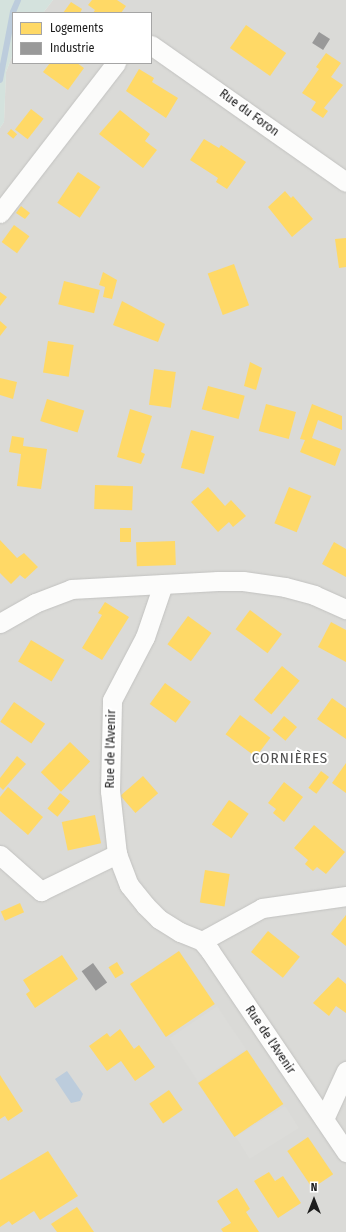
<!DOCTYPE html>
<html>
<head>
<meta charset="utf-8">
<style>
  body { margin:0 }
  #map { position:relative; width:346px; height:1232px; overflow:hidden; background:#ebebe6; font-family:"Fira Sans Condensed",sans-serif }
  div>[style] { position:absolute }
  .residential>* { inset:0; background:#dadad7 }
  .wetland>* { inset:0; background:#d4e2dd }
  .parking>* { inset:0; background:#dcdcd9; transform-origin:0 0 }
  .water>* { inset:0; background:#bcccdc }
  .homes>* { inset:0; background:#ffd966; transform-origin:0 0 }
  .industry>* { inset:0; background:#999; transform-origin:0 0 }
  .stream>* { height:6px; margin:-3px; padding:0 3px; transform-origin:3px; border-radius:3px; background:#bcccdc }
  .roads { filter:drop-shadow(0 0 1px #c2c2c0) drop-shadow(0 0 1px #c2c2c0) }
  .minor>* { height:19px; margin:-9.5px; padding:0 9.5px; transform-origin:9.5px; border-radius:9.5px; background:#fcfcfb }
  span { translate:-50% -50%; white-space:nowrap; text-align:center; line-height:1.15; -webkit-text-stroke:4px #fff; paint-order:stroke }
  .street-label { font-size:13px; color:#1d1d1d }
  .quarter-label { font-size:15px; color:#505050; letter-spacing:1px }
  .legend { position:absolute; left:12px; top:12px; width:140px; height:52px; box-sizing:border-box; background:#fff; border:1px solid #a5a5a5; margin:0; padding:5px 7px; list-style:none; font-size:12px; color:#1d1d1d }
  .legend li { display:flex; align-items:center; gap:8px; height:20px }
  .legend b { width:20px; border:1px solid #a5a5a5 }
  .north { position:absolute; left:294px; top:1180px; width:40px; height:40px; -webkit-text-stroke:3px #fff; paint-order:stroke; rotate:0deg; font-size:11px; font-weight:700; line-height:16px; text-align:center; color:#1d1d1d }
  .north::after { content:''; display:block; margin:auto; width:14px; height:18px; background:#1d1d1d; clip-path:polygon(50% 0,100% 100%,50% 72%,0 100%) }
</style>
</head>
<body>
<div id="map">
  <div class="residential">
    <div style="clip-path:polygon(53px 0,346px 0,346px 1232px,0 1232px,0 128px,4px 122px,6px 72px,13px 54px,13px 63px,151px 63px,151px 13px,43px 13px)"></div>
  </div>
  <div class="wetland">
    <div style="clip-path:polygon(0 0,53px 0,43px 13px,13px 13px,13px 54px,6px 72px,4px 122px,0 128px)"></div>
  </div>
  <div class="parking">
    <div style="left:217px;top:1006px;width:52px;height:58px;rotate:56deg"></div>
    <div style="left:285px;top:1106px;width:26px;height:58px;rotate:58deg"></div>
  </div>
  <div class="water">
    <div style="clip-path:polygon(67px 1071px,83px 1094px,80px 1101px,71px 1103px,55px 1079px)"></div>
  </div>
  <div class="homes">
    <div style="clip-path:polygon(92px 0,117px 0,126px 6px,121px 13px,93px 13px,95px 10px,88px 5px)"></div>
    <div style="clip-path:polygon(71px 2px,82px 9px,80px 13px,63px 13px)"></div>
    <div style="left:246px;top:25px;width:49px;height:28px;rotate:35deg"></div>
    <div style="clip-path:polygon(326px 53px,341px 63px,331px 77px,343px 85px,324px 108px,328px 111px,323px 118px,311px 110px,316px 102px,302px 93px,319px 69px,316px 67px)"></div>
    <div style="clip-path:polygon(50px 63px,77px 63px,84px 68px,68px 90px,43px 72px)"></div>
    <div style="clip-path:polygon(139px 69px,154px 78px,152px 82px,178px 98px,166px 118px,126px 91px)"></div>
    <div style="left:31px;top:109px;width:16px;height:26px;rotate:38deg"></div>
    <div style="clip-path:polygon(120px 110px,150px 134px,145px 141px,157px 150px,143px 168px,99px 134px)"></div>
    <div style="left:11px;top:129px;width:8px;height:6px;rotate:40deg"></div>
    <div style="clip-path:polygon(204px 139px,219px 148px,221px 145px,246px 162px,227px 189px,216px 182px,218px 178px,190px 160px)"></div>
    <div style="left:78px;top:172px;width:27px;height:37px;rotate:34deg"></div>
    <div style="clip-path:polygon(285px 191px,291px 198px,293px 196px,313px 219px,292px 237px,268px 207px)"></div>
    <div style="clip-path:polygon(21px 206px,30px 213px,25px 219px,16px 213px)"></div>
    <div style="left:14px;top:225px;width:19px;height:21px;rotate:36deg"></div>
    <div style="clip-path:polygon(346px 238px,346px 267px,339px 268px,335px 239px)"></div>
    <div style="left:234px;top:264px;width:44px;height:28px;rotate:70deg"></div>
    <div style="clip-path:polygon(103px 272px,117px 280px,112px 299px,103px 297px,105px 287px,99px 285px)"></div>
    <div style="left:64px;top:281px;width:37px;height:24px;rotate:14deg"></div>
    <div style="clip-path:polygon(0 292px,7px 297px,0 306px)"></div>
    <div style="clip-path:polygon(122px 301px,165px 324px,158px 342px,113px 325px)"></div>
    <div style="clip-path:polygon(0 321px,7px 327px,0 336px)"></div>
    <div style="left:48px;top:341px;width:26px;height:32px;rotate:9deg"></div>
    <div style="clip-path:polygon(250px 362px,262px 368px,256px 390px,244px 386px)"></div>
    <div style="left:154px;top:369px;width:22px;height:36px;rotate:8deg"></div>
    <div style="clip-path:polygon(0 378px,17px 382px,13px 399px,0 395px)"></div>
    <div style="left:208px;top:386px;width:38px;height:24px;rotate:15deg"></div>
    <div style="left:47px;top:399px;width:39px;height:23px;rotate:17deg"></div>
    <div style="left:266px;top:404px;width:31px;height:28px;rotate:15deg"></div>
    <div style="clip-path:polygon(312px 404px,342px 416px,342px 430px,318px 420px,312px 438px,341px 449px,335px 466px,300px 452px,305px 440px,300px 439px)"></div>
    <div style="clip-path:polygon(130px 409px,152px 416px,141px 452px,145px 454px,141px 464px,117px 457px)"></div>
    <div style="left:191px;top:430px;width:24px;height:39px;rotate:15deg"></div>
    <div style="clip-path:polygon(12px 436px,24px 438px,23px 446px,47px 449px,41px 489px,17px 486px,21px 454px,9px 452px)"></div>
    <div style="left:95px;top:485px;width:38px;height:24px;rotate:2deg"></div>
    <div style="clip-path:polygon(208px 487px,225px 506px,231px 500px,246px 516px,233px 527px,229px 522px,218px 532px,191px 502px)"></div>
    <div style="left:289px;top:487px;width:24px;height:39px;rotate:22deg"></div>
    <div style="left:120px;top:528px;width:11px;height:14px"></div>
    <div style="clip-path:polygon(0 540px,17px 558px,24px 553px,38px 567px,25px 579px,20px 575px,11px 584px,0 573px)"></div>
    <div style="left:175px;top:541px;width:24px;height:39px;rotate:88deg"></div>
    <div style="clip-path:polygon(334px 542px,346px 549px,346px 577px,322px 564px)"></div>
    <div style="clip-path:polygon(105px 602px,129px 617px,102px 660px,82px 648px,102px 615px,98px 613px)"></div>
    <div style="left:250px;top:610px;width:40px;height:24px;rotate:37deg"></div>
    <div style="left:188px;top:616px;width:29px;height:35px;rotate:36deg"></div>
    <div style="clip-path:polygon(331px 622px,346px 630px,346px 662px,318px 647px)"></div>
    <div style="left:31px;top:640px;width:39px;height:25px;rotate:31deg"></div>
    <div style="left:282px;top:666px;width:23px;height:44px;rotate:40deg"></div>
    <div style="left:165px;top:683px;width:32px;height:26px;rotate:36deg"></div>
    <div style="clip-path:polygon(332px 698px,346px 708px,346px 739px,317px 719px)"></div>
    <div style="left:14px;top:702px;width:38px;height:24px;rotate:35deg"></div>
    <div style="left:240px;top:715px;width:38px;height:24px;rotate:37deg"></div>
    <div style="left:284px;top:716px;width:17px;height:18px;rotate:40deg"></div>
    <div style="left:70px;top:742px;width:28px;height:42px;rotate:44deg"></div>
    <div style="clip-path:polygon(17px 756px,26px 764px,3px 790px,0 787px,0 778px)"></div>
    <div style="clip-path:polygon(346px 763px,346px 793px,332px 783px)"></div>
    <div style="left:321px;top:771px;width:10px;height:21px;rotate:37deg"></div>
    <div style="left:143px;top:776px;width:23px;height:30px;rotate:49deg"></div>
    <div style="clip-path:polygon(284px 782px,303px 797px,284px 822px,273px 813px,276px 809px,268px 803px)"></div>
    <div style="clip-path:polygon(8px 787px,43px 817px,28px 835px,0 811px,0 797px)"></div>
    <div style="left:60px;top:793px;width:13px;height:20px;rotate:39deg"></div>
    <div style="left:229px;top:800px;width:24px;height:30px;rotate:35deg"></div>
    <div style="left:95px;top:815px;width:29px;height:34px;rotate:78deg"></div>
    <div style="clip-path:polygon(314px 825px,345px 852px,326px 874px,317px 867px,313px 871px,305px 864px,308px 860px,294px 848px)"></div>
    <div style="left:205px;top:870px;width:25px;height:33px;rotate:9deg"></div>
    <div style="left:20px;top:903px;width:10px;height:21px;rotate:66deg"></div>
    <div style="clip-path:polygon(346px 915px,346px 946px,331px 934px)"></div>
    <div style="left:268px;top:931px;width:41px;height:27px;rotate:39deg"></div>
    <div style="left:179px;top:951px;width:64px;height:59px;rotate:56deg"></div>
    <div style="clip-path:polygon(62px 955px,78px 979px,35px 1008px,26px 994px,30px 991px,23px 980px)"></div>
    <div style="left:117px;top:962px;width:13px;height:10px;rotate:58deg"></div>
    <div style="clip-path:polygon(338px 977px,346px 984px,346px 1013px,336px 1006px,329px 1016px,313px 1003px)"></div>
    <div style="clip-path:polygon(120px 1029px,134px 1049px,139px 1045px,155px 1067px,135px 1081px,121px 1061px,107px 1071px,89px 1046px,107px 1033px,110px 1037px)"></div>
    <div style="left:247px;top:1050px;width:65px;height:59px;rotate:56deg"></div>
    <div style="clip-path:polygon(0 1075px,23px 1111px,8px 1121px,5px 1116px,0 1119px)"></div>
    <div style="left:169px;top:1090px;width:24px;height:24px;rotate:55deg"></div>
    <div style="left:308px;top:1137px;width:45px;height:25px;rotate:56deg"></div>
    <div style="clip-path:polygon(48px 1151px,78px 1196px,40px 1220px,34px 1211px,12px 1225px,9px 1221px,0 1227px,0 1180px)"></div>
    <div style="clip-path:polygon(269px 1172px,275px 1181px,283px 1176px,301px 1203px,278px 1218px,254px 1181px)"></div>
    <div style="clip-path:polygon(237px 1188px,250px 1209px,246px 1212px,259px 1232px,223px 1232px,221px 1229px,231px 1223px,217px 1201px)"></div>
    <div style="clip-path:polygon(77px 1207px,94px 1232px,57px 1232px,51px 1224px)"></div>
  </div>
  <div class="industry">
    <div style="left:319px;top:32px;width:13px;height:13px;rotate:32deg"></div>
    <div style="left:93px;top:963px;width:24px;height:14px;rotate:54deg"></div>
  </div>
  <div class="stream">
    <div style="left:0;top:80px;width:69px;rotate:-79.2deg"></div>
    <div style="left:13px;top:12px;width:13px;rotate:-67deg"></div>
  </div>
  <div class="roads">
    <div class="minor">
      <div style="left:151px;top:45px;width:238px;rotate:35.1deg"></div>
      <div style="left:0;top:213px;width:190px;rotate:-52.3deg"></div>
      <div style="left:0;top:623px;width:40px;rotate:-29.7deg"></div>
      <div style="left:35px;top:603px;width:39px;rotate:-21deg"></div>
      <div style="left:71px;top:589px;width:147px;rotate:-3.1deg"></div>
      <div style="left:218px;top:581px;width:25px"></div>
      <div style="left:243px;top:581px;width:42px;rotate:8.1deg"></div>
      <div style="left:285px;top:587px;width:30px;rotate:15deg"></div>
      <div style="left:314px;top:595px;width:35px;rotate:24deg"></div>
      <div style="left:117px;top:854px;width:33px;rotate:69deg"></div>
      <div style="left:129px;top:885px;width:26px;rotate:51deg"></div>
      <div style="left:145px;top:905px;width:20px;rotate:45deg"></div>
      <div style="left:159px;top:919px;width:25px;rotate:32deg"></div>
      <div style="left:180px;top:932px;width:24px;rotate:22deg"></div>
      <div style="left:202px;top:941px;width:13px;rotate:51deg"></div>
      <div style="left:210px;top:951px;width:243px;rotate:55.9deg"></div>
      <div style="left:0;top:855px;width:55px;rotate:41.3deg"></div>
      <div style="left:41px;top:891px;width:85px;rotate:-26deg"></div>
      <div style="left:117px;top:854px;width:63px;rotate:-96.3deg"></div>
      <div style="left:110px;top:791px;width:91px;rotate:-88.7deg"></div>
      <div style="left:112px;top:700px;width:71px;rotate:-62.4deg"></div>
      <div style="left:145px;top:637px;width:56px;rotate:-71.2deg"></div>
      <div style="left:202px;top:941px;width:68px;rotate:-28.8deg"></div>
      <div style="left:262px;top:908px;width:85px;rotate:-8.1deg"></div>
      <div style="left:324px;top:1119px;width:53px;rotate:-65.4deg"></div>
    </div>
  </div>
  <div class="street-label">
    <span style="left:249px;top:113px;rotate:36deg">Rue du Foron</span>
    <span style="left:111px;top:749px;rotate:-89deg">Rue de l'Avenir</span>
    <span style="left:270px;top:1040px;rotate:56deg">Rue de l'Avenir</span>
  </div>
  <div class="quarter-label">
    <span style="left:290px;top:759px">CORNIÈRES</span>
  </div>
  <ul class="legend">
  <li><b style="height:11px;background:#ffd966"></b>Logements</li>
  <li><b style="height:11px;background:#999"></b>Industrie</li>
  </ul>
  <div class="north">N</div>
</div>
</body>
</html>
